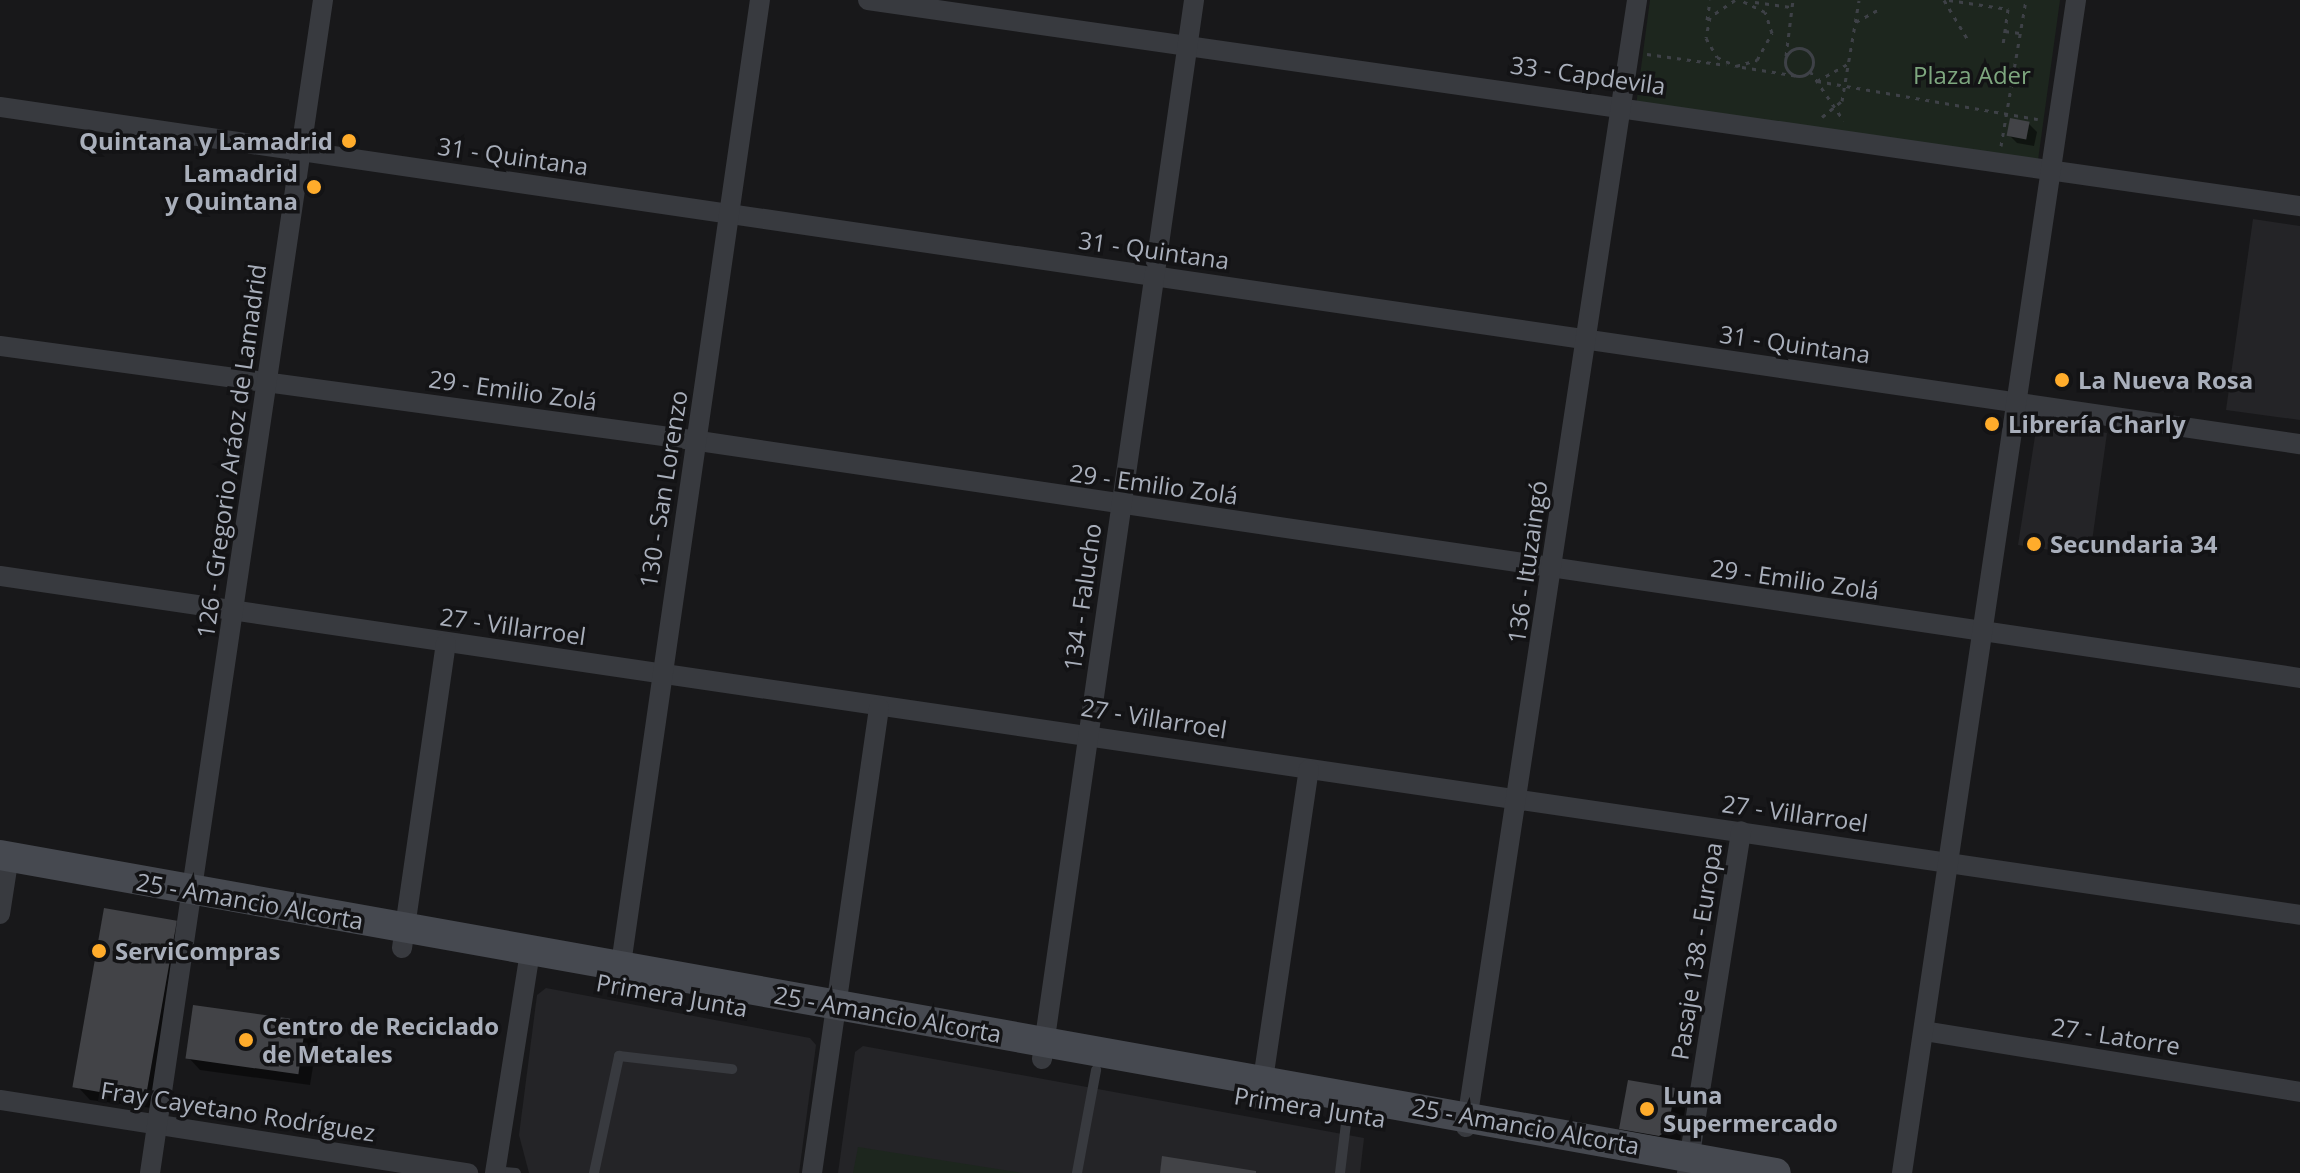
<!DOCTYPE html>
<html>
<head>
<meta charset="utf-8">
<style>
  body { margin:0 }
  #map { position:relative; width:2300px; height:1173px; overflow:hidden; background:#18181a; font-family:"Open Sans",sans-serif }
  div>[style] { position:absolute }
  .built>* { inset:0; background:#242427 }
  .green>* { inset:0; background:#1d261e }
  .shadow>* { inset:0; background:#0007 }
  .building>* { inset:0; background:#424347; transform-origin:0 0 }
  .path>* { height:3px; margin-top:-1.5px; transform-origin:0; background:repeating-linear-gradient(90deg,#3e4147 0 4px,transparent 0 10px) }
  .path>.ring { margin:-1.5px; padding:0; box-sizing:content-box; background:none; border:3px solid #3e4147; border-radius:50% }
  .service>* { height:10px; margin:-5px; padding:0 5px; transform-origin:5px; border-radius:5px; background:#383a3f }
  .minor>* { height:20px; margin:-10px; padding:0 10px; transform-origin:10px; border-radius:10px; background:#383a3f }
  .secondary>* { height:30px; margin:-15px; padding:0 15px; transform-origin:15px; border-radius:15px; background:#464950 }
  .dots>* { width:22px; height:22px; translate:-50% -50%; box-sizing:border-box; border:4px solid #131315; border-radius:50% }
  span { translate:-50% -50%; white-space:nowrap; text-align:center; line-height:1.15; -webkit-text-stroke:7px #131315; paint-order:stroke }
  .street-label { font-size:24px; color:#a9afbb }
  .park-label { font-size:24px; color:#7ea77f }
  .poi-label { font-size:24px; color:#a9afbb; font-weight:700 }
  .right { translate:-100% -50%; text-align:right }
  .left { translate:0 -50%; text-align:left }
</style>
</head>
<body>
<div id="map">
  <div class="built">
    <div style="clip-path:polygon(2253px 219px,2300px 226px,2300px 420px,2226px 410px)"></div>
    <div style="clip-path:polygon(2044px 423px,2107px 433px,2090px 556px,2018px 545px,2036px 430px)"></div>
    <div style="clip-path:polygon(546px 988px,810px 1038px,816px 1045px,799px 1173px,529px 1173px,519px 1135px,537px 995px)"></div>
    <div style="clip-path:polygon(863px 1046px,1364px 1138px,1360px 1173px,838px 1173px,855px 1052px)"></div>
  </div>
  <div class="green">
    <div style="clip-path:polygon(1650px 0,2060px 0,2038px 160px,1636px 106px)"></div>
    <div style="clip-path:polygon(858px 1147px,1023px 1173px,853px 1173px)"></div>
  </div>
  <div class="shadow">
    <div style="clip-path:polygon(2029px 124px,2037px 132px,2034px 146px,2017px 143px,2009px 135px)"></div>
    <div style="clip-path:polygon(179px 927px,167px 1110px,90px 1100px,78px 1087px)"></div>
    <div style="clip-path:polygon(305px 1023px,318px 1036px,310px 1085px,200px 1070px,188px 1057px)"></div>
    <div style="clip-path:polygon(1674px 1090px,1686px 1103px,1680px 1142px,1634px 1141px,1622px 1129px)"></div>
  </div>
  <div class="building">
    <div style="left:2010px;top:118px;width:20px;height:18px;rotate:11deg"></div>
    <div style="left:104px;top:908px;width:74px;height:182px;rotate:10deg"></div>
    <div style="left:193px;top:1005px;width:114px;height:54px;rotate:8deg"></div>
    <div style="clip-path:polygon(1628px 1080px,1675px 1088px,1668px 1130px,1659px 1136px,1619px 1129px)"></div>
    <div style="clip-path:polygon(1162px 1156px,1256px 1171px,1256px 1173px,1160px 1173px)"></div>
  </div>
  <div class="path">
    <div style="left:1735px;top:0;width:30px;rotate:146deg"></div>
    <div style="left:1710px;top:17px;width:21px;rotate:101deg"></div>
    <div style="left:1706px;top:38px;width:22px;rotate:60deg"></div>
    <div style="left:1717px;top:57px;width:21px;rotate:25deg"></div>
    <div style="left:1736px;top:66px;width:22px;rotate:-16deg"></div>
    <div style="left:1757px;top:60px;width:31px;rotate:-61deg"></div>
    <div style="left:1772px;top:33px;width:22px;rotate:-108deg"></div>
    <div style="left:1765px;top:12px;width:28px;rotate:-154deg"></div>
    <div style="left:1944px;top:0;width:47px;rotate:59deg"></div>
    <div style="left:1949px;top:0;width:60px;rotate:8.7deg"></div>
    <div style="left:2008px;top:9px;width:37px;rotate:98deg"></div>
    <div style="left:1755px;top:2px;width:36px;rotate:8deg"></div>
    <div style="left:1707px;top:20px;width:20px;rotate:-81deg"></div>
    <div style="left:1856px;top:22px;width:26px;rotate:-29deg"></div>
    <div style="left:2005px;top:31px;width:15px;rotate:8deg"></div>
    <div class="ring" style="left:1785px;top:48px;width:25px;height:25px"></div>
    <div style="left:1647px;top:54px;width:80px;rotate:7.9deg"></div>
    <div style="left:1786px;top:56px;width:56px;rotate:-82.9deg"></div>
    <div style="left:1742px;top:67px;width:57px;rotate:9.1deg"></div>
    <div style="left:1810px;top:71px;width:60px;rotate:55.8deg"></div>
    <div style="left:1817px;top:81px;width:224px;rotate:9.8deg"></div>
    <div style="left:1817px;top:81px;width:37px;rotate:-29deg"></div>
    <div style="left:1822px;top:117px;width:26px;rotate:-39deg"></div>
    <div style="left:1842px;top:101px;width:102px;rotate:-80.4deg"></div>
    <div style="left:2001px;top:146px;width:148px;rotate:-80.3deg"></div>
  </div>
  <div class="service">
    <div style="left:496px;top:1171px;width:20px;rotate:6deg"></div>
    <div style="left:594px;top:1173px;width:120px;rotate:-77.9deg"></div>
    <div style="left:619px;top:1056px;width:114px;rotate:6.6deg"></div>
    <div style="left:1077px;top:1173px;width:105px;rotate:-79.5deg"></div>
    <div style="left:1340px;top:1173px;width:58px;rotate:-83.1deg"></div>
  </div>
  <div class="minor">
    <div style="left:868px;top:0;width:1447px;rotate:8.19deg"></div>
    <div style="left:0;top:107px;width:2325px;rotate:8.34deg"></div>
    <div style="left:0;top:346px;width:705px;rotate:7.74deg"></div>
    <div style="left:699px;top:441px;width:1618px;rotate:8.42deg"></div>
    <div style="left:0;top:576px;width:2325px;rotate:8.38deg"></div>
    <div style="left:0;top:914px;width:59px;rotate:-81.2deg"></div>
    <div style="left:402px;top:948px;width:308px;rotate:-81.8deg"></div>
    <div style="left:618px;top:985px;width:995px;rotate:-81.8deg"></div>
    <div style="left:1924px;top:1031px;width:381px;rotate:9.2deg"></div>
    <div style="left:1042px;top:1059px;width:1070px;rotate:-81.83deg"></div>
    <div style="left:0;top:1100px;width:474px;rotate:8.9deg"></div>
    <div style="left:1260px;top:1100px;width:334px;rotate:-81.6deg"></div>
    <div style="left:1466px;top:1127px;width:1140px;rotate:-81.37deg"></div>
    <div style="left:150px;top:1173px;width:1186px;rotate:-81.61deg"></div>
    <div style="left:495px;top:1173px;width:225px;rotate:-81deg"></div>
    <div style="left:812px;top:1173px;width:470px;rotate:-81.8deg"></div>
    <div style="left:1687px;top:1173px;width:346px;rotate:-81deg"></div>
    <div style="left:1902px;top:1173px;width:1186px;rotate:-81.56deg"></div>
  </div>
  <div class="secondary">
    <div style="left:0;top:855px;width:1804px;rotate:10.15deg"></div>
  </div>
  <div class="dots">
    <div style="left:349px;top:141px;background:#ffac2b"></div>
    <div style="left:314px;top:187px;background:#ffac2b"></div>
    <div style="left:2062px;top:380px;background:#ffac2b"></div>
    <div style="left:1992px;top:424px;background:#ffac2b"></div>
    <div style="left:2034px;top:544px;background:#ffac2b"></div>
    <div style="left:99px;top:951px;background:#ffac2b"></div>
    <div style="left:246px;top:1040px;background:#ffac2b"></div>
    <div style="left:1647px;top:1109px;background:#ffac2b"></div>
  </div>
  <div class="street-label">
    <span style="left:1588px;top:75px;rotate:8deg">33 - Capdevila</span>
    <span style="left:513px;top:156px;rotate:8deg">31 - Quintana</span>
    <span style="left:1154px;top:250px;rotate:8deg">31 - Quintana</span>
    <span style="left:1795px;top:344px;rotate:8deg">31 - Quintana</span>
    <span style="left:513px;top:390px;rotate:8deg">29 - Emilio Zolá</span>
    <span style="left:231px;top:451px;rotate:-82deg">126 - Gregorio Aráoz de Lamadrid</span>
    <span style="left:1154px;top:484px;rotate:8deg">29 - Emilio Zolá</span>
    <span style="left:663px;top:489px;rotate:-81deg">130 - San Lorenzo</span>
    <span style="left:1527px;top:562px;rotate:-82deg">136 - Ituzaingó</span>
    <span style="left:1795px;top:579px;rotate:8deg">29 - Emilio Zolá</span>
    <span style="left:1082px;top:597px;rotate:-82deg">134 - Falucho</span>
    <span style="left:513px;top:626px;rotate:8deg">27 - Villarroel</span>
    <span style="left:1154px;top:718px;rotate:9deg">27 - Villarroel</span>
    <span style="left:1795px;top:813px;rotate:8deg">27 - Villarroel</span>
    <span style="left:250px;top:901px;rotate:10deg">25 - Amancio Alcorta</span>
    <span style="left:1696px;top:951px;rotate:-81deg">Pasaje 138 - Europa</span>
    <span style="left:672px;top:995px;rotate:10deg">Primera Junta</span>
    <span style="left:888px;top:1014px;rotate:10deg">25 - Amancio Alcorta</span>
    <span style="left:2116px;top:1036px;rotate:9deg">27 - Latorre</span>
    <span style="left:1310px;top:1107px;rotate:9deg">Primera Junta</span>
    <span style="left:238px;top:1111px;rotate:9deg">Fray Cayetano Rodríguez</span>
    <span style="left:1526px;top:1126px;rotate:10deg">25 - Amancio Alcorta</span>
  </div>
  <div class="park-label">
    <span style="left:1972px;top:75px">Plaza Ader</span>
  </div>
  <div class="poi-label">
    <span class="right" style="left:333px;top:141px">Quintana y Lamadrid</span>
    <span class="right" style="left:298px;top:187px">Lamadrid<br>y Quintana</span>
    <span class="left" style="left:2078px;top:380px">La Nueva Rosa</span>
    <span class="left" style="left:2008px;top:424px">Librería Charly</span>
    <span class="left" style="left:2050px;top:544px">Secundaria 34</span>
    <span class="left" style="left:115px;top:951px">ServiCompras</span>
    <span class="left" style="left:262px;top:1040px">Centro de Reciclado<br>de Metales</span>
    <span class="left" style="left:1663px;top:1109px">Luna<br>Supermercado</span>
  </div>
</div>
</body>
</html>
